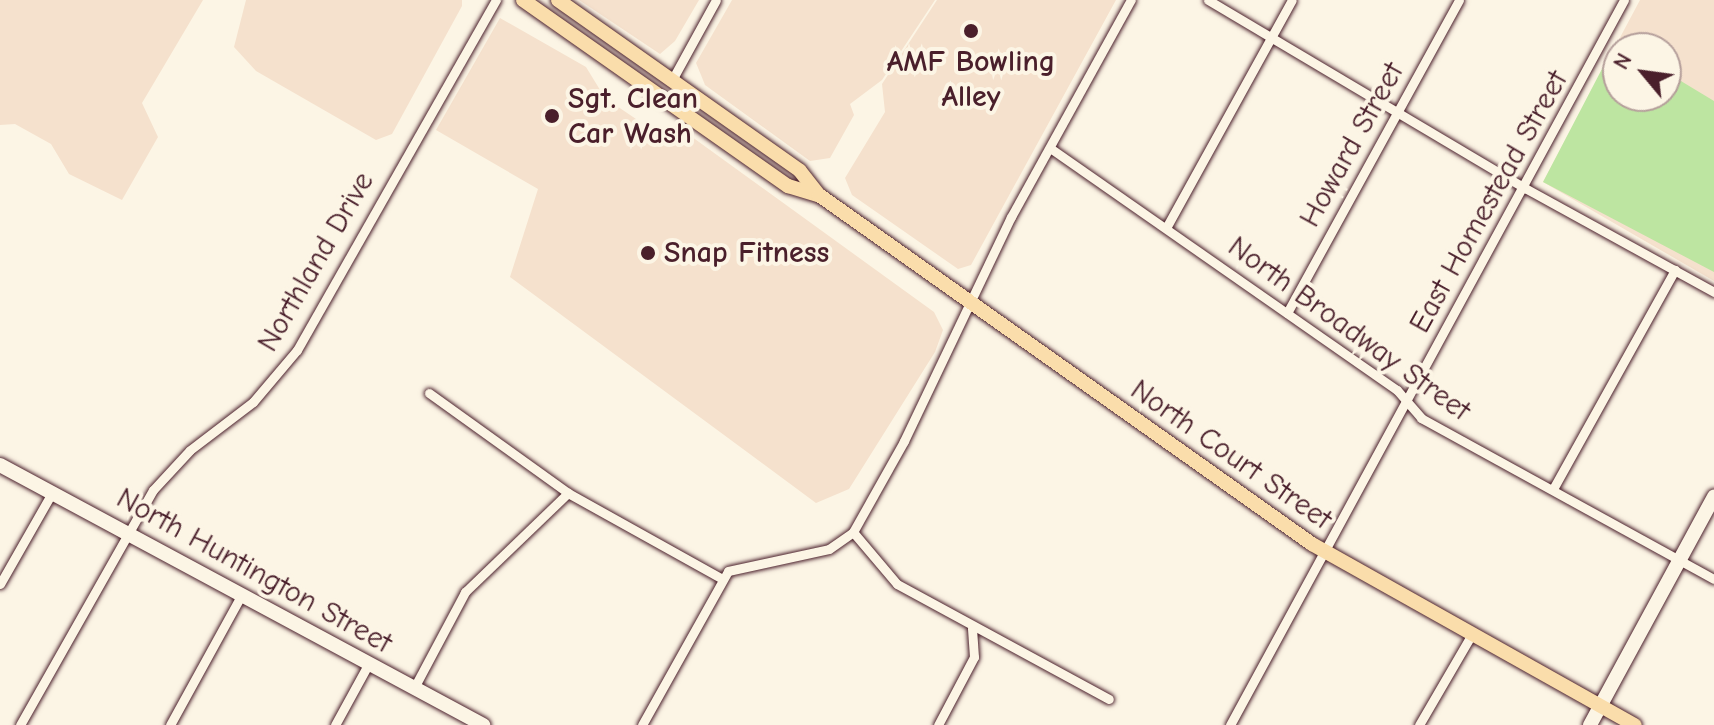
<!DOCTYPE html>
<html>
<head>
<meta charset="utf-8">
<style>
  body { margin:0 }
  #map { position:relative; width:1714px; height:725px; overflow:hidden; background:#fcf5e5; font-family:"Comic Neue",sans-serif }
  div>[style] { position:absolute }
  .built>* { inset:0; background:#f5e1cd }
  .green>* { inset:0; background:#bde5a1 }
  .roads { filter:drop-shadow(0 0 2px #4a1f2b) drop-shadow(0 0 2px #4a1f2b) }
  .street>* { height:9px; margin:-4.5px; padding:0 4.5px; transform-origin:4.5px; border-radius:4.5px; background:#fcf5e5 }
  .secondary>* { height:14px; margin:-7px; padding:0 7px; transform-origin:7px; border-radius:7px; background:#fcf5e5 }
  .primary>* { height:14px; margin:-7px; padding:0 7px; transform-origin:7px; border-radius:7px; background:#faddab }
  .dots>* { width:22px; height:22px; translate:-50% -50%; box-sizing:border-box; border:4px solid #fcf5e5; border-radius:50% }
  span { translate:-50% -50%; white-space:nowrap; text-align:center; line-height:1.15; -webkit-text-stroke:8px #fcf5e5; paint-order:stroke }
  .poi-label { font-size:30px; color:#4a1f2b; font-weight:700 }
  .left { translate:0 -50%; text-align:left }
  .street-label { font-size:30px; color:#4a1f2b }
  .north { position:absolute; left:1602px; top:32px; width:80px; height:80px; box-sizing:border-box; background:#fcf5e5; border:2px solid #b59f9b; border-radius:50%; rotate:299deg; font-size:22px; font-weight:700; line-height:32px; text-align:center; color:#4a1f2b }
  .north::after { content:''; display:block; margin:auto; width:28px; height:36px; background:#4a1f2b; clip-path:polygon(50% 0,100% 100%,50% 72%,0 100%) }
</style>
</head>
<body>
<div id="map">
  <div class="built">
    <div style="clip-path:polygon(0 0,203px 0,142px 103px,158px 137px,122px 200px,69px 174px,51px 144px,15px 124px,0 125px)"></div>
    <div style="clip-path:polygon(246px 0,462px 0,462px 6px,392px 134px,376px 140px,256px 71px,234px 47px)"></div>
    <div style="clip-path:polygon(579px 0,699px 0,675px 41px,660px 54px)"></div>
    <div style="clip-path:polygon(732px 0,935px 0,882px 80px,850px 104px,854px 115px,830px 158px,810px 161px,705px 85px,701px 75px,696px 63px)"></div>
    <div style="clip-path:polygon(937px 0,1116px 0,971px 265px,958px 269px,852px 195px,845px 178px,885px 112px,882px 84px)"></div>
    <div style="clip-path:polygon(evenodd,1640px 0,1714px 0,1714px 281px,1543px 182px,1640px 0,1618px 48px,1666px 48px,1666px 96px,1618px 96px,1618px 48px)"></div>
    <div style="clip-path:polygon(500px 18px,586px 67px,605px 98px,667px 140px,681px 129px,934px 312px,943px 330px,935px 352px,849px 489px,816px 503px,510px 277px,538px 189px,436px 130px)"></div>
  </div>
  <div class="green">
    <div style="clip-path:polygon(1616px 42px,1627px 48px,1618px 48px,1618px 96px,1666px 96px,1666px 72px,1714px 101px,1714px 272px,1543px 182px)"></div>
  </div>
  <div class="roads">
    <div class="street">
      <div style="left:1208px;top:0;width:369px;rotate:30.7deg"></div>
      <div style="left:1525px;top:188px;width:216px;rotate:28.8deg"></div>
      <div style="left:672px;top:80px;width:91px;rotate:-61.2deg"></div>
      <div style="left:1050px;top:148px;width:423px;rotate:34.9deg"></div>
      <div style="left:1397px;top:390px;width:37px;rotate:49deg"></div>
      <div style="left:1421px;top:418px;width:334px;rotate:28.8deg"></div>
      <div style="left:1166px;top:228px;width:260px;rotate:-61.1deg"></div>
      <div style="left:1287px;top:313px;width:357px;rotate:-61.2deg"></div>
      <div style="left:429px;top:393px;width:171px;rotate:35.7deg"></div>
      <div style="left:568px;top:493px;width:175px;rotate:29.1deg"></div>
      <div style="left:1553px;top:489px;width:251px;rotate:-60.9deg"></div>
      <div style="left:853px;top:532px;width:68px;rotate:49.8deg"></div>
      <div style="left:897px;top:584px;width:241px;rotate:28.5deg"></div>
      <div style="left:0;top:584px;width:107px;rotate:-60.3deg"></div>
      <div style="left:414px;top:688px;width:109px;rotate:-62deg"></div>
      <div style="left:465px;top:592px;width:143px;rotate:-43.9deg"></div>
      <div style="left:20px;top:725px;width:270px;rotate:-60.5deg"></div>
      <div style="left:153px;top:490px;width:54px;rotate:-47.2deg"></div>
      <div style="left:190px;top:450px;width:79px;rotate:-37.3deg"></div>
      <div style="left:253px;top:402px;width:68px;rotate:-49.8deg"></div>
      <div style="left:297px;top:350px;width:403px;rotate:-60.4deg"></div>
      <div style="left:170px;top:725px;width:149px;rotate:-61.2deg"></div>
      <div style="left:335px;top:725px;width:71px;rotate:-61.3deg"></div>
      <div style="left:642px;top:725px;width:176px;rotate:-60.8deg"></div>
      <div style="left:728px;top:571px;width:103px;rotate:-12.3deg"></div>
      <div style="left:829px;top:549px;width:29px;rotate:-35deg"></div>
      <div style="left:853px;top:532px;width:104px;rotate:-60.7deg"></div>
      <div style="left:904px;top:441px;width:248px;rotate:-64.5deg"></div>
      <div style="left:1011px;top:217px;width:248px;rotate:-61.1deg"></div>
      <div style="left:938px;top:725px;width:77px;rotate:-62.1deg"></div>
      <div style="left:974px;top:657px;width:29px;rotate:-94deg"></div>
      <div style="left:1230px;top:725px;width:825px;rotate:-61.48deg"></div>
      <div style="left:1419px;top:725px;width:105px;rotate:-59.8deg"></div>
    </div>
    <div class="secondary">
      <div style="left:0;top:465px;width:549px;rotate:28.29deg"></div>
      <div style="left:1590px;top:725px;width:260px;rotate:-61.5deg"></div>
    </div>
    <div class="primary">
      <div style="left:523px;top:0;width:324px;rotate:35.1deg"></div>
      <div style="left:788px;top:186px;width:31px;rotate:17deg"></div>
      <div style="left:558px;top:0;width:296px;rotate:35.2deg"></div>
      <div style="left:800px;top:171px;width:31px;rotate:52deg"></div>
      <div style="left:819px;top:195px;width:604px;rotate:35.3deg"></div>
      <div style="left:1312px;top:544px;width:370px;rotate:29.3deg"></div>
    </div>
  </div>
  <div class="dots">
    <div style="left:971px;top:31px;background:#4a1f2b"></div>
    <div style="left:552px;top:116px;background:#4a1f2b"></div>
    <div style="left:648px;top:253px;background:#4a1f2b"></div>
  </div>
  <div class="poi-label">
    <span style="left:971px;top:79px">AMF Bowling<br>Alley</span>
    <span class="left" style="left:568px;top:116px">Sgt. Clean<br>Car Wash</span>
    <span class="left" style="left:664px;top:253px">Snap Fitness</span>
  </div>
  <div class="street-label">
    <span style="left:1352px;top:145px;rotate:-61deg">Howard Street</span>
    <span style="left:1489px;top:202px;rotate:-61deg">East Homestead Street</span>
    <span style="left:316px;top:262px;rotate:-60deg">Northland Drive</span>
    <span style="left:1349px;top:329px;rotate:36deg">North Broadway Street</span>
    <span style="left:1231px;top:455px;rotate:35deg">North Court Street</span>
    <span style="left:254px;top:571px;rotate:29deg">North Huntington Street</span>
  </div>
  <div class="north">N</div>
</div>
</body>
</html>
